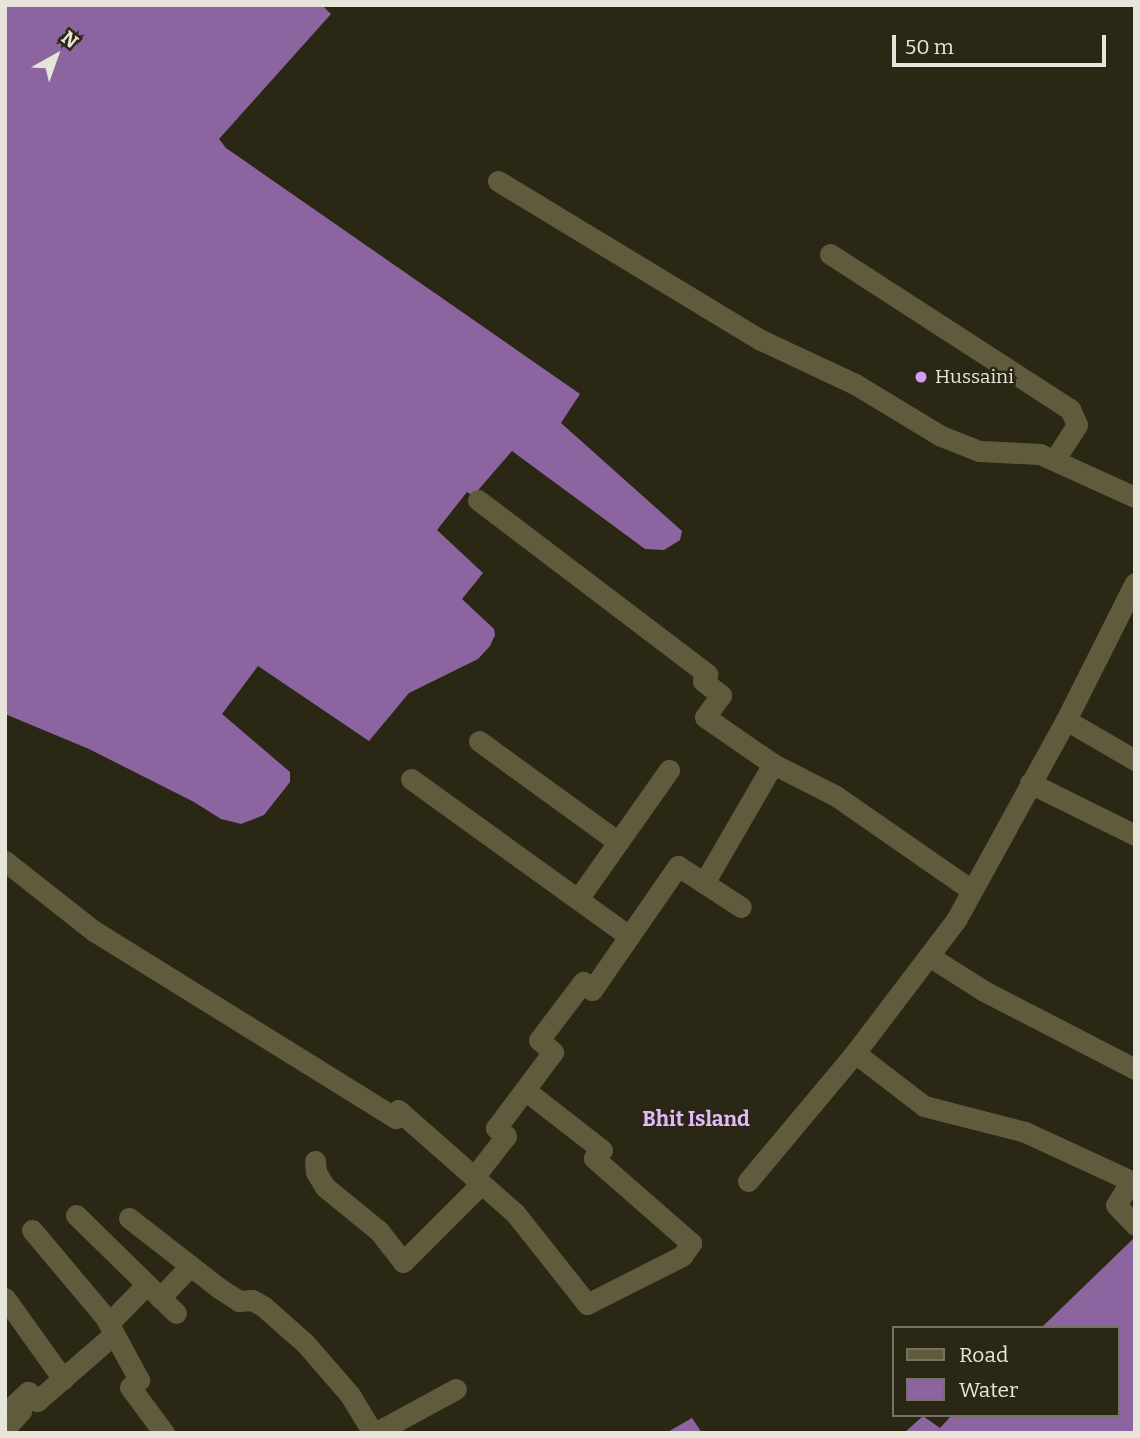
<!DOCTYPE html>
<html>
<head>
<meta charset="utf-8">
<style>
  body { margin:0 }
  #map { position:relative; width:1140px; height:1438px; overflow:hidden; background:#2b2715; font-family:Bitter,serif }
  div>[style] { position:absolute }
  .water>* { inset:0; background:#8c64a0 }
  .minor>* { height:21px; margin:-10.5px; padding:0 10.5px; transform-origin:10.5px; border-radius:10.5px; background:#615b3d }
  .dots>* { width:19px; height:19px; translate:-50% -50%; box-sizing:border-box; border:4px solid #2b2715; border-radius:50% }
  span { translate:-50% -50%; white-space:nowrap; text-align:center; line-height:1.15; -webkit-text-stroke:5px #2b2715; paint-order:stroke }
  .poi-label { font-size:19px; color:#e7e5da }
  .left { translate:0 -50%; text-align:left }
  .neighbourhood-label { font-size:21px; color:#e4b9fb; font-weight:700 }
  .frame { position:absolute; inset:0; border:7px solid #e7e5da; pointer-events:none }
  .legend { position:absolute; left:892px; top:1326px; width:228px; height:91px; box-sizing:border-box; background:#2b2715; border:2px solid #767364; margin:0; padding:9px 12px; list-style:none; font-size:21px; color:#e7e5da }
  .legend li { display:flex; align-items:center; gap:14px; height:35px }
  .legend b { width:35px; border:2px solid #767364 }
  .north { position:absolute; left:21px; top:21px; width:70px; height:70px; -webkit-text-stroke:5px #2b2715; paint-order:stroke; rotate:40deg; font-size:19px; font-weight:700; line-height:28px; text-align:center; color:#e7e5da }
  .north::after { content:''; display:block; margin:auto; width:24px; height:32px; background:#e7e5da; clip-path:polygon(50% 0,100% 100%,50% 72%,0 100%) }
  .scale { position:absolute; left:892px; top:35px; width:214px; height:32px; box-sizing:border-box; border:4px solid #e7e5da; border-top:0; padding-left:9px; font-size:21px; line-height:24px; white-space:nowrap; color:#e7e5da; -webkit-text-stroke:5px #2b2715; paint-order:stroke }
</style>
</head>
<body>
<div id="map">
  <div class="water">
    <div style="clip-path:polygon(5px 5px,322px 5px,331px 14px,219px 139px,226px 148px,580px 394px,561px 423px,682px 531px,680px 540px,664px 550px,645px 549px,512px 451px,473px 496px,467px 492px,437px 530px,483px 573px,462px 599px,494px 629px,495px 635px,490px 646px,478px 659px,409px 693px,369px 741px,258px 666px,222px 714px,290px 772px,290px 782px,264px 815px,241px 824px,221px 819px,194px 802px,89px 749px,5px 714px)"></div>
    <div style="clip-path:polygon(1135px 1237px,1135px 1433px,904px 1433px,923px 1416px,940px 1428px,952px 1415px,1117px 1415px,1117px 1328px,1041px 1328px)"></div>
    <div style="clip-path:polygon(692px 1418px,702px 1433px,666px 1433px)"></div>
  </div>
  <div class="minor">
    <div style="left:498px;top:181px;width:307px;rotate:31.2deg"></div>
    <div style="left:761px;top:340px;width:104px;rotate:25.1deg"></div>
    <div style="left:855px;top:384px;width:100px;rotate:31.2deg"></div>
    <div style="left:941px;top:436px;width:41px;rotate:21.5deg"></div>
    <div style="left:979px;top:451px;width:61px;rotate:2.8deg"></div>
    <div style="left:1040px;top:454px;width:104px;rotate:24.4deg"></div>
    <div style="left:830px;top:254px;width:286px;rotate:32.9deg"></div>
    <div style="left:1070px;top:409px;width:17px;rotate:66deg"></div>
    <div style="left:1077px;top:425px;width:40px;rotate:122.9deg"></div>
    <div style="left:478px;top:500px;width:288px;rotate:37.2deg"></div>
    <div style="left:707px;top:674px;width:8px;rotate:120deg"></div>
    <div style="left:703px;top:681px;width:23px;rotate:38deg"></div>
    <div style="left:721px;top:695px;width:27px;rotate:126deg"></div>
    <div style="left:705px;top:717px;width:83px;rotate:34.7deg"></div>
    <div style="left:773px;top:764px;width:71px;rotate:26.9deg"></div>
    <div style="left:836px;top:796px;width:165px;rotate:34.8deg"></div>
    <div style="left:1066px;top:720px;width:80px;rotate:30.1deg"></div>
    <div style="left:479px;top:741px;width:172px;rotate:36deg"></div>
    <div style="left:411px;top:779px;width:269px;rotate:35.8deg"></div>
    <div style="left:1030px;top:783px;width:117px;rotate:26.3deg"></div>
    <div style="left:5px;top:861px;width:113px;rotate:38.2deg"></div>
    <div style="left:94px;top:931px;width:355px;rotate:31.8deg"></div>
    <div style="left:396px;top:1118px;width:8px;rotate:-76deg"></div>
    <div style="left:398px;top:1110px;width:156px;rotate:41.4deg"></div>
    <div style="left:515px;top:1213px;width:116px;rotate:51.6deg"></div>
    <div style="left:587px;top:1304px;width:106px;rotate:-26.8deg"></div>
    <div style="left:682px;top:1256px;width:16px;rotate:-55deg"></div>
    <div style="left:691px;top:1243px;width:129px;rotate:-138.8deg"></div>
    <div style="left:594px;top:1158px;width:11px;rotate:-45deg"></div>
    <div style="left:602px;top:1150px;width:98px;rotate:-142.1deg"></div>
    <div style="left:704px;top:883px;width:138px;rotate:-59.9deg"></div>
    <div style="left:578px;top:899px;width:158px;rotate:-54.8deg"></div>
    <div style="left:929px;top:956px;width:65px;rotate:32.5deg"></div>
    <div style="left:984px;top:991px;width:170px;rotate:27.3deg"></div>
    <div style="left:855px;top:1053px;width:87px;rotate:37.5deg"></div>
    <div style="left:924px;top:1106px;width:104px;rotate:14.4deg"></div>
    <div style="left:1025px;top:1132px;width:117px;rotate:24.8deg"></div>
    <div style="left:1131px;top:1181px;width:28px;rotate:122deg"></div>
    <div style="left:1116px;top:1205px;width:28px;rotate:46deg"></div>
    <div style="left:315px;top:1161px;width:11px;rotate:85deg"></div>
    <div style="left:316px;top:1172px;width:17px;rotate:59deg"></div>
    <div style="left:325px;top:1187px;width:70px;rotate:39.2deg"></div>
    <div style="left:379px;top:1231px;width:39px;rotate:52deg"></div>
    <div style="left:403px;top:1262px;width:110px;rotate:-45deg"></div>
    <div style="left:474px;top:1177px;width:52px;rotate:-52deg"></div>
    <div style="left:506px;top:1136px;width:13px;rotate:-141deg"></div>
    <div style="left:496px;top:1128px;width:95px;rotate:-53.1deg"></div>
    <div style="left:553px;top:1052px;width:18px;rotate:-139deg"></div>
    <div style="left:539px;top:1040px;width:73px;rotate:-52.8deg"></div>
    <div style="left:583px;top:982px;width:12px;rotate:42deg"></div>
    <div style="left:592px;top:990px;width:151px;rotate:-55.3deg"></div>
    <div style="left:678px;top:866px;width:75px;rotate:33.1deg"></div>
    <div style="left:748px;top:1181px;width:167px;rotate:-50.1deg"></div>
    <div style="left:855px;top:1053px;width:167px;rotate:-52.8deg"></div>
    <div style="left:956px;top:920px;width:228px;rotate:-61.2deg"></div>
    <div style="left:1066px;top:720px;width:153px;rotate:-63.3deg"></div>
    <div style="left:76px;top:1215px;width:140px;rotate:44.4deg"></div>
    <div style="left:129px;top:1218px;width:114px;rotate:37.9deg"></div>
    <div style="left:219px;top:1288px;width:24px;rotate:33deg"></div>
    <div style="left:239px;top:1301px;width:13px;rotate:-4deg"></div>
    <div style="left:252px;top:1300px;width:13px;rotate:29deg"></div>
    <div style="left:263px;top:1306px;width:56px;rotate:41.4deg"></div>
    <div style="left:305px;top:1343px;width:69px;rotate:49.1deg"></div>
    <div style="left:350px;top:1395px;width:44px;rotate:58.8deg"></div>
    <div style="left:32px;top:1230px;width:114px;rotate:50deg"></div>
    <div style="left:105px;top:1317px;width:72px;rotate:61.6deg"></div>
    <div style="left:139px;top:1380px;width:11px;rotate:142deg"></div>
    <div style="left:130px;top:1387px;width:57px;rotate:53.5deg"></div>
    <div style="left:5px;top:1298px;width:100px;rotate:54.4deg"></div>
    <div style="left:160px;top:1298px;width:42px;rotate:-46.9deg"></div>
    <div style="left:109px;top:1323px;width:54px;rotate:-45.7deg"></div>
    <div style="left:7px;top:1426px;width:21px;rotate:-47deg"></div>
    <div style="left:21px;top:1411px;width:9px;rotate:-131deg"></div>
    <div style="left:15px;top:1404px;width:18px;rotate:-43deg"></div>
    <div style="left:28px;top:1392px;width:13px;rotate:45deg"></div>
    <div style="left:37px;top:1401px;width:102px;rotate:-41deg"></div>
    <div style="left:375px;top:1433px;width:92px;rotate:-28.5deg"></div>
  </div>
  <div class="dots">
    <div style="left:921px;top:377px;background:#d89af8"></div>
  </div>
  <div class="poi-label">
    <span class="left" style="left:935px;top:377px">Hussaini</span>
  </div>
  <div class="neighbourhood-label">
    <span style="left:696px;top:1119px">Bhit Island</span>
  </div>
  <div class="frame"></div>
  <ul class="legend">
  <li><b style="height:9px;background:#615b3d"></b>Road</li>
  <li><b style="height:19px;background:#8c64a0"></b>Water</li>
  </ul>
  <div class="north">N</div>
  <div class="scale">50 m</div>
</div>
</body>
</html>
